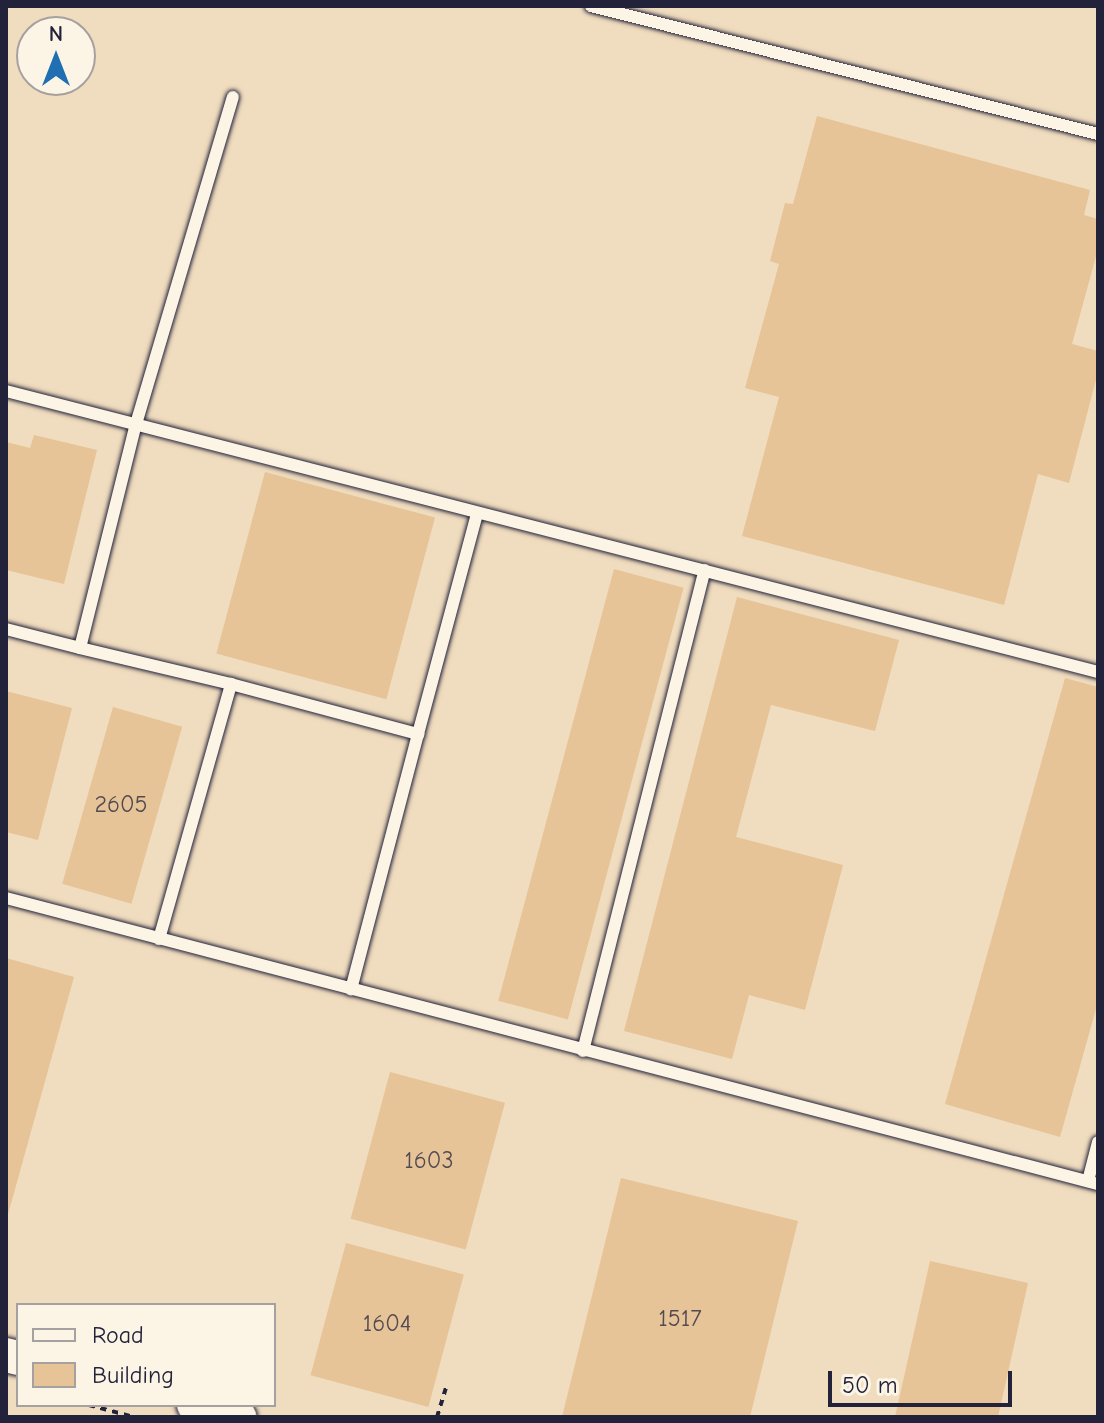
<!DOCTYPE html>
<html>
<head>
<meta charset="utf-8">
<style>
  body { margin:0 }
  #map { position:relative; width:1104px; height:1423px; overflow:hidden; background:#f5e6ce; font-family:"Comic Neue",sans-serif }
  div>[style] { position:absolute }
  .built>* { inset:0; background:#f0dcbe }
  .building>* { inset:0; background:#e6c498; transform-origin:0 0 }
  .path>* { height:4px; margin-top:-2px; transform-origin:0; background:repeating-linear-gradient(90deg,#22223b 0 6px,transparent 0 12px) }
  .roads { filter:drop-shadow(0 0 2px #22223b) drop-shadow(0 0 2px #22223b) }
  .lane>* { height:12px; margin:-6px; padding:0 6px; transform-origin:6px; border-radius:6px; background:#fcf5e5 }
  .secondary>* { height:34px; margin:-17px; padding:0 17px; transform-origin:17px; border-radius:17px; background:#fcf5e5 }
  span { translate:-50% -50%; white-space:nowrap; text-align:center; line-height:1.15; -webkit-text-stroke:8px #fcf5e5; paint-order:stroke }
  .number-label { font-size:24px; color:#534a52 }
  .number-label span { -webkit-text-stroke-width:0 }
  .frame { position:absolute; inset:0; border:8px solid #22223b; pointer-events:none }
  .legend { position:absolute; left:16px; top:1303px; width:260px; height:104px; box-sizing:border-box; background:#fcf5e5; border:2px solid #a5a1a1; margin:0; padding:10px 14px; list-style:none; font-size:24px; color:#22223b }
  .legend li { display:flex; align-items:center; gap:16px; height:40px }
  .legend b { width:40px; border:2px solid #a5a1a1 }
  .north { position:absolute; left:16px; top:16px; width:80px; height:80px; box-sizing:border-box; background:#fcf5e5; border:2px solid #a5a1a1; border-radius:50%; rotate:0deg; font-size:22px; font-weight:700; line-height:32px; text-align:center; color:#22223b }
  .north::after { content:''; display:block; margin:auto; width:28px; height:36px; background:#1f6fb2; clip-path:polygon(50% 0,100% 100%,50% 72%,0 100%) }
  .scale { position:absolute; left:828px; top:1371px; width:184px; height:36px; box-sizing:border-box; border:4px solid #22223b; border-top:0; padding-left:10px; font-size:24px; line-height:28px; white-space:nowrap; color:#22223b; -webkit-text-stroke:6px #fcf5e5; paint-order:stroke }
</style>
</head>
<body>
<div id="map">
  <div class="built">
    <div style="clip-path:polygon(evenodd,6px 6px,1098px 6px,1098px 1417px,6px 1417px,6px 6px,32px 32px,80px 32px,80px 80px,32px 80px,32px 32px,6px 6px,18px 1305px,274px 1305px,274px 1405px,18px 1405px,18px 1305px)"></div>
  </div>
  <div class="building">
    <div style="clip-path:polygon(817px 116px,1090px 190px,1084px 215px,1098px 219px,1098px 249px,1072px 344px,1098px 351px,1098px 372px,1069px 483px,1038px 474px,1004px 605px,742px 536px,779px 397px,745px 388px,779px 264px,770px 261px,785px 203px,793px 204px)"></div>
    <div style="clip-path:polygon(34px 435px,97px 450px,64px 584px,6px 570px,6px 442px,30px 448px)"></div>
    <div style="left:265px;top:472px;width:176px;height:188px;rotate:15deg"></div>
    <div style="left:614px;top:569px;width:72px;height:447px;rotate:15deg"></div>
    <div style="clip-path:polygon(737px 597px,899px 640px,875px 731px,771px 705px,736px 837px,843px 865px,805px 1010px,749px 995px,732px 1059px,624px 1031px)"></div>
    <div style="clip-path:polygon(1065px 678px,1098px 687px,1098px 1002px,1060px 1137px,945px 1104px)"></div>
    <div style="clip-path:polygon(6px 691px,72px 708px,38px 840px,6px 832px)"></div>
    <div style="left:113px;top:707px;width:72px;height:184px;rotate:16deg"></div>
    <div style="clip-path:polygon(6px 958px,74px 977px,7px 1218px,6px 1218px)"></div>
    <div style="left:390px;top:1072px;width:119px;height:152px;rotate:15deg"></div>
    <div style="clip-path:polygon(621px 1178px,798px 1221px,750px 1417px,562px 1417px)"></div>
    <div style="left:346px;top:1243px;width:122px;height:137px;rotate:15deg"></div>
    <div style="clip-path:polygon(930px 1261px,1028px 1283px,998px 1417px,895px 1417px)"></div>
  </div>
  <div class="path">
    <div style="left:89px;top:1405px;width:47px;rotate:14.9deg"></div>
    <div style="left:437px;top:1417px;width:31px;rotate:-73deg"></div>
  </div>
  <div class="roads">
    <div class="lane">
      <div style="left:591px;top:6px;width:523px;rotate:14.17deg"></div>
      <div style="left:6px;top:391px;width:1128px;rotate:14.43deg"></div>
      <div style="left:6px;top:629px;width:76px;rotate:14.4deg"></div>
      <div style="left:231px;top:684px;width:155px;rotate:-166.6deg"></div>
      <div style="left:80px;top:648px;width:231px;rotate:-76deg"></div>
      <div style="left:136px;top:424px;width:341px;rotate:-73.5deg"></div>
      <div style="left:418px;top:734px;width:228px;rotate:-75deg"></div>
      <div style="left:6px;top:898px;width:1129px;rotate:14.68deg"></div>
      <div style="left:159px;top:939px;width:265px;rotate:-74.2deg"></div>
      <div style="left:231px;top:684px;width:194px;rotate:15deg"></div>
      <div style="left:418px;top:734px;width:264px;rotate:104.7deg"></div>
      <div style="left:583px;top:1051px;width:496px;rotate:-75.8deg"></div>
      <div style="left:1088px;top:1181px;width:40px;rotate:-75.6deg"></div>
    </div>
    <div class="secondary">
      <div style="left:6px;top:1355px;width:12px;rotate:14deg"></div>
      <div style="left:194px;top:1405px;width:47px;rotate:14.9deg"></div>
    </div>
  </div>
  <div class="number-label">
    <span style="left:121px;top:805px">2605</span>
    <span style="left:429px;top:1161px">1603</span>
    <span style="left:680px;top:1319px">1517</span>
    <span style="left:387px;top:1324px">1604</span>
  </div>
  <div class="frame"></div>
  <ul class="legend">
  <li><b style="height:10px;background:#fcf5e5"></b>Road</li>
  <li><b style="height:22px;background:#e6c498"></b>Building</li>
  </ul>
  <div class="north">N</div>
  <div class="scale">50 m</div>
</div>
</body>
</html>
